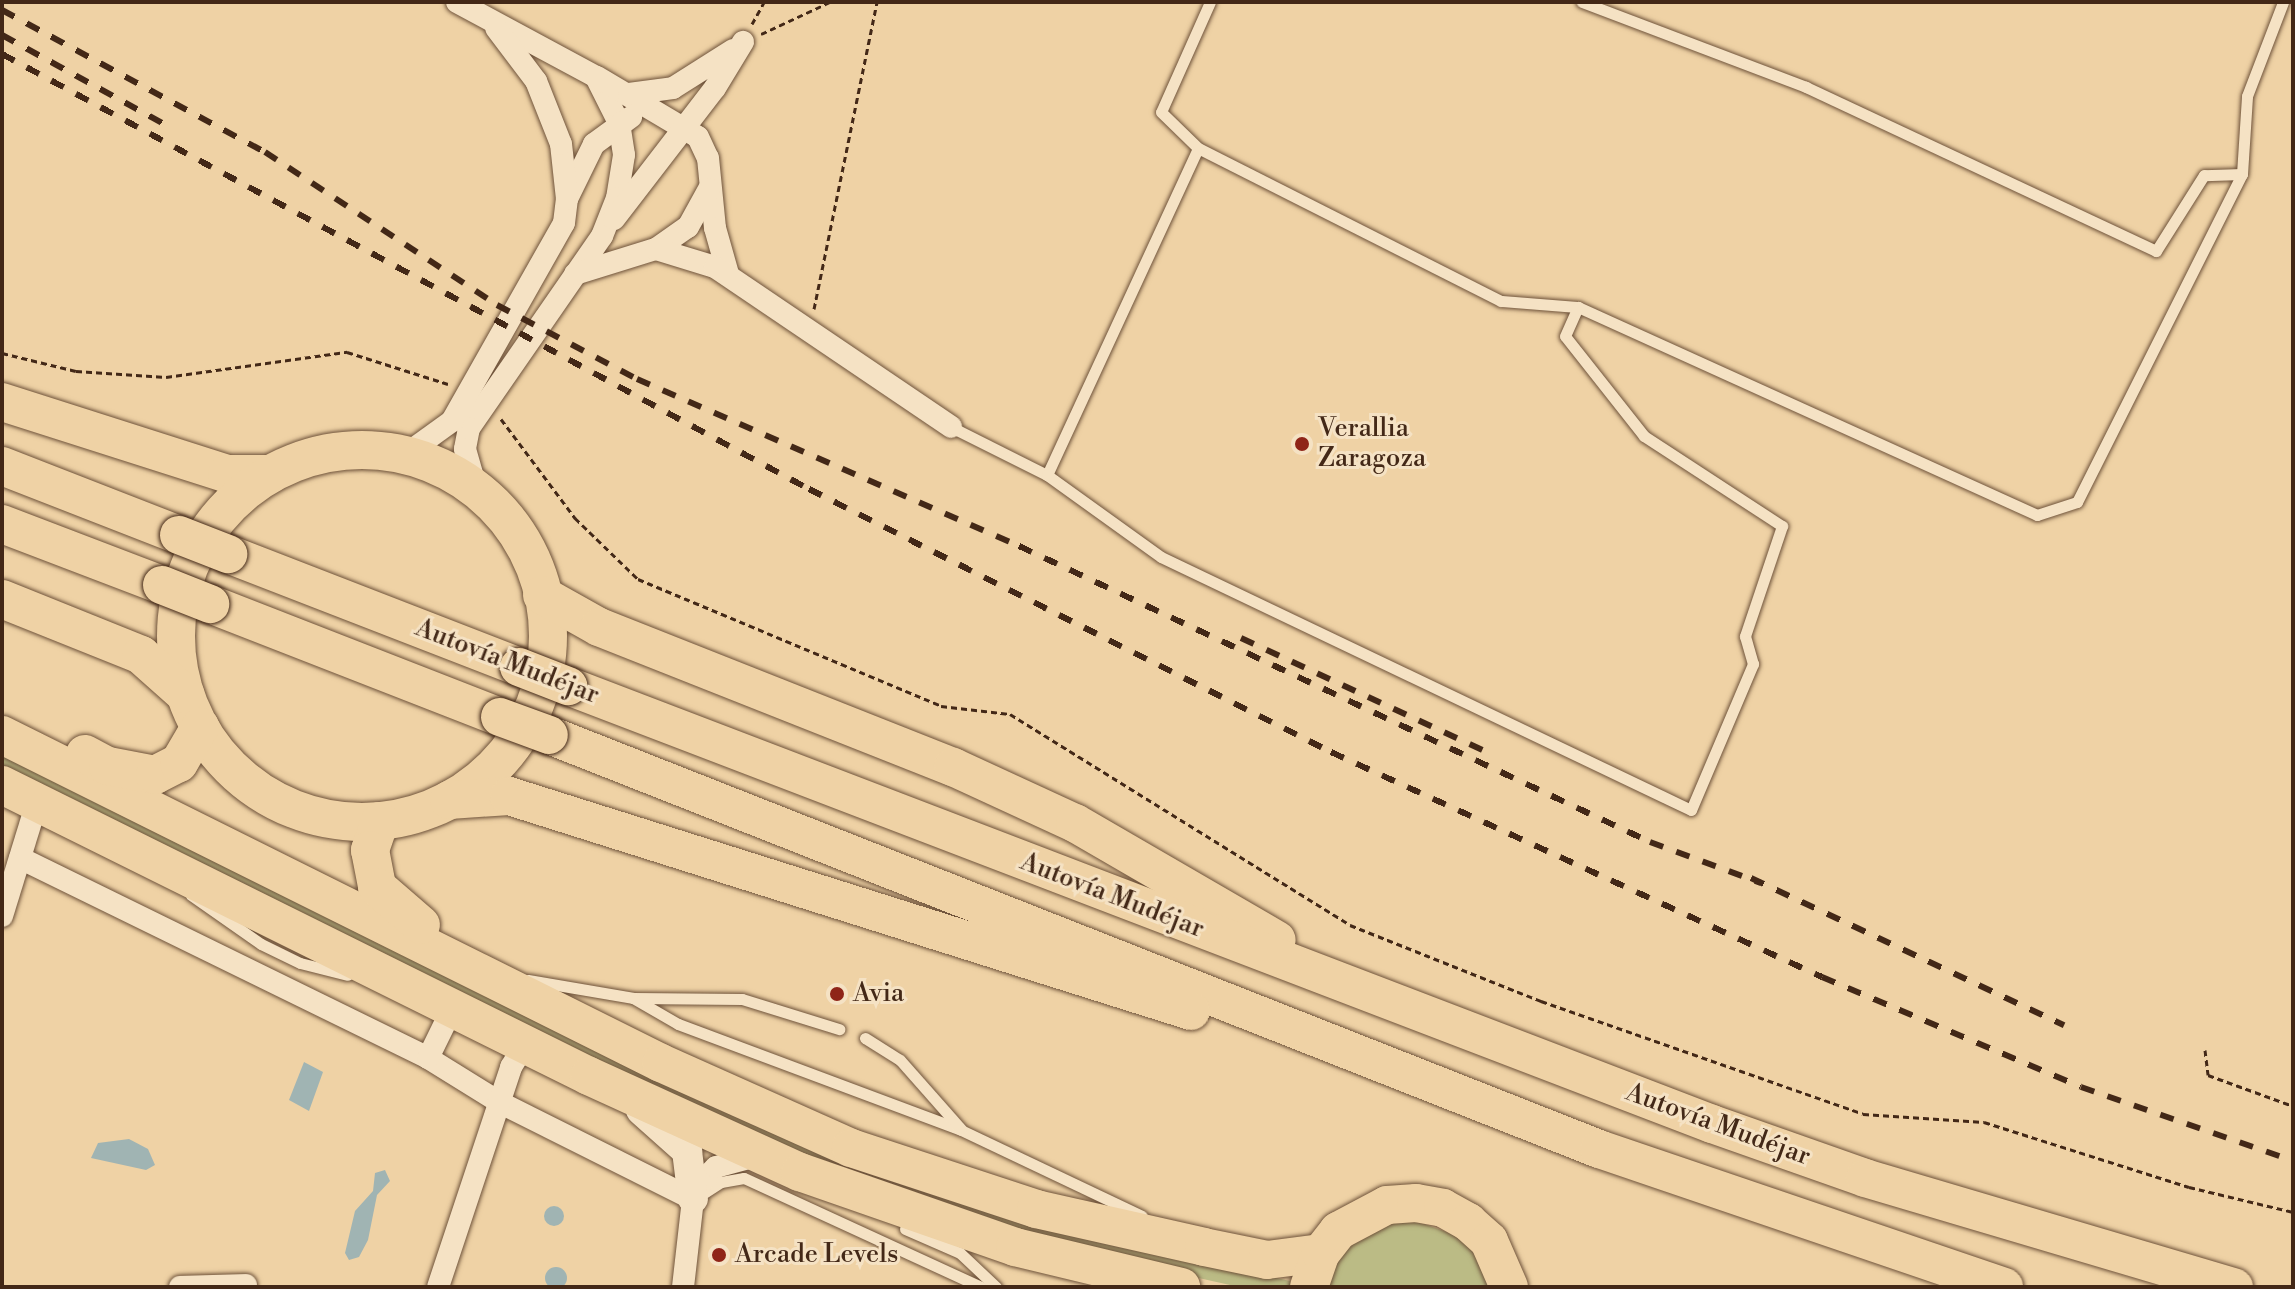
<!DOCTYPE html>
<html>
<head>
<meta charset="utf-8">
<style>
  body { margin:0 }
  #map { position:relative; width:2295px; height:1289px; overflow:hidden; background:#efd2a5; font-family:"Libre Bodoni",serif }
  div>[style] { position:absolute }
  .green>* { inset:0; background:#bbbb85 }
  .water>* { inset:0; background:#a0b4b3 }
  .round { border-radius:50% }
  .path>* { height:3px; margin-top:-1.5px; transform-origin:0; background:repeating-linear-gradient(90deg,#432817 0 6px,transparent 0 10px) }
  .roads { filter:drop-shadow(0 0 2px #6e523a) drop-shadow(0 0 2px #6e523a) }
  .lane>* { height:11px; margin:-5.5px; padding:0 5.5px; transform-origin:5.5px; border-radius:5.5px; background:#f5e2c4 }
  .street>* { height:22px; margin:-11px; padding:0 11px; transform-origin:11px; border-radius:11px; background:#f5e2c4 }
  .secondary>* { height:30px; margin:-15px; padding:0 15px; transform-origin:15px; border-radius:15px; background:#f5e2c4 }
  .highway>* { height:38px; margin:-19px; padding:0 19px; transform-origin:19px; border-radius:19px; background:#efd2a5 }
  .highway>.ring { margin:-19px; padding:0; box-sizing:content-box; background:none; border:38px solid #efd2a5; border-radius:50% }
  .rail>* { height:6px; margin-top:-3px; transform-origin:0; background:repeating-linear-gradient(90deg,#432817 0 14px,transparent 0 28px) }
  .bridges { filter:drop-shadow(0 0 2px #432817) drop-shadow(0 0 2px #432817) }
  .highway-bridge>* { height:38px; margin:-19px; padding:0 19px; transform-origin:19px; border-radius:19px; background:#efd2a5 }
  .dots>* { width:22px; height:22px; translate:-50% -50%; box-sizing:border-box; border:4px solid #f5e2c4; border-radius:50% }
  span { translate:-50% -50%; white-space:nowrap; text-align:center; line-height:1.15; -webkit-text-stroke:6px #f5e2c4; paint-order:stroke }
  .poi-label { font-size:26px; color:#432817 }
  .left { translate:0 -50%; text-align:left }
  .street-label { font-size:26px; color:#432817 }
  .frame { position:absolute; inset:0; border:4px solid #432817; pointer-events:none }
</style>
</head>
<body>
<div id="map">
  <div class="green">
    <div style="clip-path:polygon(2px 746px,535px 1014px,1167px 1254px,1290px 1281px,1293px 1287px,1239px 1287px,1064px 1248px,662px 1102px,2px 765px)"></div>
    <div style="clip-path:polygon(1413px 1220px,1461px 1237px,1479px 1256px,1492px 1287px,1326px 1287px,1343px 1250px,1386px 1223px)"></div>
  </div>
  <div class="water">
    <div style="clip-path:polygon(304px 1062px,323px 1072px,309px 1111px,289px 1100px)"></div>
    <div style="clip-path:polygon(129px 1139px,148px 1149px,155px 1165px,146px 1170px,91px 1158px,98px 1143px)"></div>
    <div style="clip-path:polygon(385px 1170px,390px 1181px,377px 1195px,368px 1240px,359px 1257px,349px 1260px,345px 1253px,355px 1211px,373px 1191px,375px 1173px)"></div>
    <div class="round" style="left:544px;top:1206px;width:20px;height:20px"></div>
    <div class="round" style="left:545px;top:1267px;width:22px;height:22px"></div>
  </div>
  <div class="path">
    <div style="left:752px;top:24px;width:25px;rotate:-61deg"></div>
    <div style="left:761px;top:34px;width:76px;rotate:-24.9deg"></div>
    <div style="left:814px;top:309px;width:313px;rotate:-78.4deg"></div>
    <div style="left:2px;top:353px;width:76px;rotate:13.7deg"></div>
    <div style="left:76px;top:371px;width:90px;rotate:3.8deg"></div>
    <div style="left:166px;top:377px;width:183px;rotate:-7.9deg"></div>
    <div style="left:347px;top:352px;width:106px;rotate:17.6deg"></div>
    <div style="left:501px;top:419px;width:124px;rotate:53.2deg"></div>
    <div style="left:575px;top:518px;width:88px;rotate:44.1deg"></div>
    <div style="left:638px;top:579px;width:329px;rotate:22.7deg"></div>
    <div style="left:941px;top:706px;width:69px;rotate:6.6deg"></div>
    <div style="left:1010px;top:714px;width:400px;rotate:31.8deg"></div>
    <div style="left:1350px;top:925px;width:206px;rotate:21.7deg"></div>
    <div style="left:1541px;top:1001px;width:341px;rotate:19.3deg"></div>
    <div style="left:1863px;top:1114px;width:121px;rotate:3.8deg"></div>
    <div style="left:1984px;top:1122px;width:215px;rotate:17.6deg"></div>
    <div style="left:2189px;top:1187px;width:107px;rotate:13.5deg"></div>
    <div style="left:2205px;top:1050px;width:25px;rotate:83deg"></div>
    <div style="left:2208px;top:1075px;width:90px;rotate:20deg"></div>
  </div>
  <div class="roads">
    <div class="lane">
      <div style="left:1210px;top:2px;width:120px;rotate:114deg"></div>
      <div style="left:1161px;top:112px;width:52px;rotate:44.2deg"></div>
      <div style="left:1198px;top:148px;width:339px;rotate:26.8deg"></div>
      <div style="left:1501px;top:301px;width:77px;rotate:4.5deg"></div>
      <div style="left:1578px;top:307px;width:504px;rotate:24.38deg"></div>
      <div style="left:2037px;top:515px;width:42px;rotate:-18deg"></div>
      <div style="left:2077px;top:502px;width:367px;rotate:-63.3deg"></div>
      <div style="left:2242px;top:174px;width:38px;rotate:178deg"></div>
      <div style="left:2204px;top:175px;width:90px;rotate:122.3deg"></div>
      <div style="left:2156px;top:251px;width:387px;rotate:-154.9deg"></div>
      <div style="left:1806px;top:87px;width:240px;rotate:-159.2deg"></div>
      <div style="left:2242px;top:174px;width:78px;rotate:-86.3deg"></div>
      <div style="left:2247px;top:96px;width:101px;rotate:-69deg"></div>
      <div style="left:951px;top:427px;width:107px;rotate:26.6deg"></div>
      <div style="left:1047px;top:475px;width:360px;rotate:-65.2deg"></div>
      <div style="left:1047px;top:475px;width:140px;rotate:35.7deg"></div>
      <div style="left:1161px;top:557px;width:587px;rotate:25.52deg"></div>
      <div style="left:1691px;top:810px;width:159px;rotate:-67deg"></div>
      <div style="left:1753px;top:664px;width:29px;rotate:-106deg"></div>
      <div style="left:1745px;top:636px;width:116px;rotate:-71.4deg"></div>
      <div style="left:1782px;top:526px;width:165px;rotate:-146.9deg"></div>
      <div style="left:1644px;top:436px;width:127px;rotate:-128.3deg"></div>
      <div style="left:1565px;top:336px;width:32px;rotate:-66deg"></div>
      <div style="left:191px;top:895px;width:85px;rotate:35deg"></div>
      <div style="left:261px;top:944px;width:43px;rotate:26deg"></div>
      <div style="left:300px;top:963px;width:49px;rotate:14deg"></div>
      <div style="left:528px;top:980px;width:107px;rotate:9.7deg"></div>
      <div style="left:633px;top:998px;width:109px;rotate:0.5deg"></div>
      <div style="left:742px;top:999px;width:102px;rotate:17.2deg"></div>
      <div style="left:633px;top:998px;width:52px;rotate:30deg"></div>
      <div style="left:678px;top:1024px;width:302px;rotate:20.5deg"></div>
      <div style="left:961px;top:1130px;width:200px;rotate:25.4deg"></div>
      <div style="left:865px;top:1038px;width:41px;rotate:32.2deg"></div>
      <div style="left:900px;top:1060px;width:92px;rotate:48.5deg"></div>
      <div style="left:701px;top:1195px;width:24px;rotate:-33deg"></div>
      <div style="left:721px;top:1182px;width:23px;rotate:-10deg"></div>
      <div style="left:744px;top:1178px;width:261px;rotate:24.7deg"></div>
      <div style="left:905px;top:1229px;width:60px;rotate:23.6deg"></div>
      <div style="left:960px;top:1253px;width:50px;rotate:43.4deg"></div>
    </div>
    <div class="street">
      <div style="left:457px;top:2px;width:158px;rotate:28.3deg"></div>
      <div style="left:596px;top:77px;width:51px;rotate:63.4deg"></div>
      <div style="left:619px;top:123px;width:32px;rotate:81deg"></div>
      <div style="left:624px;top:155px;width:44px;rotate:99.2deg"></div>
      <div style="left:617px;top:198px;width:41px;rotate:111.5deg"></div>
      <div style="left:602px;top:236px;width:234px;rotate:124.7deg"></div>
      <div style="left:469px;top:428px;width:21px;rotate:101deg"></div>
      <div style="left:465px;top:449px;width:44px;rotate:74.1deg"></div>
      <div style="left:597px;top:77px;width:117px;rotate:30.7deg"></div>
      <div style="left:698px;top:137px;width:23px;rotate:65deg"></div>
      <div style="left:708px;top:158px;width:70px;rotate:84.3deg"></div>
      <div style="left:715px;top:228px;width:48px;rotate:74.2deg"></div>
      <div style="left:629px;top:94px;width:44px;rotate:-7.8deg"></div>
      <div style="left:673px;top:88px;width:71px;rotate:-32.3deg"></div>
      <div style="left:568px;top:197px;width:59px;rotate:-63.9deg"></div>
      <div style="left:594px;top:144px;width:46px;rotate:-36.1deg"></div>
      <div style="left:614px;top:219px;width:165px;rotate:-52.4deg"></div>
      <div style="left:715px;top:88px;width:54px;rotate:-58.7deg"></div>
      <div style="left:656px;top:249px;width:39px;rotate:-35deg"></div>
      <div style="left:688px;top:227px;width:43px;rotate:-61.1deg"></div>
      <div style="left:575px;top:274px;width:85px;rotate:-17.2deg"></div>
      <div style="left:656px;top:249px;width:62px;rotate:17deg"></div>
      <div style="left:715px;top:267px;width:285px;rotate:34.1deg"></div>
      <div style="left:405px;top:455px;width:58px;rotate:-35.9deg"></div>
      <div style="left:452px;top:421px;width:227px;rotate:-60.5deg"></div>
      <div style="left:564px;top:223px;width:24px;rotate:-83deg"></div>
      <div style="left:567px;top:199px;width:55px;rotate:-96.2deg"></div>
      <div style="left:561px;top:144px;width:68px;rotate:-111.6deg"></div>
      <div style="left:536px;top:81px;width:66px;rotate:-127deg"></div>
      <div style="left:20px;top:858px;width:454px;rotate:26.1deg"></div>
      <div style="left:428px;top:1058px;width:84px;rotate:31.8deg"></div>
      <div style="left:499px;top:1102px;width:217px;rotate:26.6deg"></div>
      <div style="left:2px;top:916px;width:119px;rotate:-72.9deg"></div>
      <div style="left:428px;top:1058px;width:55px;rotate:-63.9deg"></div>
      <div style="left:180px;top:1287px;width:66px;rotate:-1.7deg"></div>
      <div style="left:438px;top:1287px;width:232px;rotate:-71.6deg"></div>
      <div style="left:511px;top:1067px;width:26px;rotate:-58deg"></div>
      <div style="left:683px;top:1287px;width:89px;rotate:-83.5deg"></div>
      <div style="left:693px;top:1199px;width:21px;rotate:-62deg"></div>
      <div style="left:703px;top:1180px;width:18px;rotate:-45deg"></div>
      <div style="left:716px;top:1167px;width:41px;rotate:-15.4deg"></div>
    </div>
    <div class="secondary">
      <div style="left:641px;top:1110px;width:62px;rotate:41.7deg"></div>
      <div style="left:687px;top:1151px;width:48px;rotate:82.9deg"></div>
    </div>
    <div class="highway">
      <div style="left:2px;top:402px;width:236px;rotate:17.7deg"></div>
      <div style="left:227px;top:474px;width:43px"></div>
      <div class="ring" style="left:176px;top:450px;width:334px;height:334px"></div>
      <div style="left:2px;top:466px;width:190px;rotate:21.3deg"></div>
      <div style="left:2px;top:524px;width:171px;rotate:20.9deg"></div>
      <div style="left:228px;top:554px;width:312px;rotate:21.2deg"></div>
      <div style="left:542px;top:595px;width:65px;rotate:29.3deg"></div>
      <div style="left:599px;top:627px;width:381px;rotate:21.6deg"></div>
      <div style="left:953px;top:767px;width:134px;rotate:24.7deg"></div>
      <div style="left:1075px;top:823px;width:233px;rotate:30.1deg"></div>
      <div style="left:2px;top:599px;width:150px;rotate:21.9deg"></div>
      <div style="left:141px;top:655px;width:59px;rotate:41.6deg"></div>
      <div style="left:210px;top:604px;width:311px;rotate:21.3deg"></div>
      <div style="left:568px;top:686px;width:1225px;rotate:20.95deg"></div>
      <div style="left:1712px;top:1124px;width:162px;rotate:19.4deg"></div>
      <div style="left:1865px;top:1178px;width:385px;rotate:16.5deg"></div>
      <div style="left:2px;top:735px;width:736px;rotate:26.46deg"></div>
      <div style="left:661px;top:1063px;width:208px;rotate:24.1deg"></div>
      <div style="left:851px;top:1148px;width:195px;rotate:18.2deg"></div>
      <div style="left:1036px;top:1209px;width:172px;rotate:12.7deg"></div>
      <div style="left:1204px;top:1247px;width:64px;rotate:11.7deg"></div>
      <div style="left:1267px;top:1260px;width:54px;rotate:-7.4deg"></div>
      <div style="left:549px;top:735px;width:1129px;rotate:21.52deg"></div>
      <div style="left:1599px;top:1149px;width:428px;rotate:18.8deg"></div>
      <div style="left:85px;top:754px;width:26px;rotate:28deg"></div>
      <div style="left:108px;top:766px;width:48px;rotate:10.8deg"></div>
      <div style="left:155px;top:775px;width:27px;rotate:-27deg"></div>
      <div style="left:179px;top:763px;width:42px;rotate:-59.7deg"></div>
      <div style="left:2px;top:785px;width:655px;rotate:26.37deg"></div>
      <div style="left:589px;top:1076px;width:232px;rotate:24.5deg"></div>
      <div style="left:800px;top:1172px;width:228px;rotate:19.2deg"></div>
      <div style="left:1015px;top:1247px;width:171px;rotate:13.5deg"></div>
      <div style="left:449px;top:800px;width:60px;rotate:-3.8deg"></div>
      <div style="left:509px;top:796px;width:715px;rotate:17.5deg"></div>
      <div style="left:380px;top:821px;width:31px;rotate:109deg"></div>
      <div style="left:370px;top:850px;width:38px;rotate:79deg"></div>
      <div style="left:377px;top:887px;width:58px;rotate:40.8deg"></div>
      <div style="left:1309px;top:1287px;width:36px;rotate:-71deg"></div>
      <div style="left:1321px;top:1253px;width:28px;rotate:-52deg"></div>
      <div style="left:1338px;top:1231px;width:55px;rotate:-28deg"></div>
      <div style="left:1387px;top:1205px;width:29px;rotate:-4deg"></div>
      <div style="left:1416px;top:1203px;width:27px;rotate:10deg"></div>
      <div style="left:1443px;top:1208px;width:29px;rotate:29deg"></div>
      <div style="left:1468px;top:1222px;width:28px;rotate:42deg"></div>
      <div style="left:1489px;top:1241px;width:50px;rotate:66.5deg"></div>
    </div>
  </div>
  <div class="rail">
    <div style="left:2px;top:10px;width:299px;rotate:28.4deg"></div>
    <div style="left:265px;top:152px;width:278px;rotate:33.4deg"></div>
    <div style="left:497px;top:305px;width:158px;rotate:27.9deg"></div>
    <div style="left:637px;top:379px;width:417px;rotate:23.6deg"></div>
    <div style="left:1019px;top:546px;width:697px;rotate:25.13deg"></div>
    <div style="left:1650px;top:842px;width:118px;rotate:20.3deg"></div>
    <div style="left:2px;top:35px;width:195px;rotate:28.8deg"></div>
    <div style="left:2px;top:54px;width:917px;rotate:28.33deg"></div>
    <div style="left:809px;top:489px;width:585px;rotate:26.74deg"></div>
    <div style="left:1331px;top:752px;width:540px;rotate:24.62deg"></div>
    <div style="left:1822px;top:977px;width:281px;rotate:23deg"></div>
    <div style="left:2081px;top:1087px;width:225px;rotate:19.2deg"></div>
    <div style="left:1241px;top:638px;width:268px;rotate:24.9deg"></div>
    <div style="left:1751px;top:878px;width:346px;rotate:25.2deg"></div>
  </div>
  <div class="bridges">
    <div class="highway-bridge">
      <div style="left:179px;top:535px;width:53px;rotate:21.2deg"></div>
      <div style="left:162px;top:585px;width:52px;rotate:21.6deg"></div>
      <div style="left:519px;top:667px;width:53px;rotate:21.2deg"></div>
      <div style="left:500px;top:717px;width:52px;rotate:20.2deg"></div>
    </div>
  </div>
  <div class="dots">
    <div style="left:1302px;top:444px;background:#8f2418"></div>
    <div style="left:837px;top:994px;background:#8f2418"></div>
    <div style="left:719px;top:1255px;background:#8f2418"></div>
  </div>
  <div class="poi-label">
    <span class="left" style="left:1318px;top:444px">Verallia<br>Zaragoza</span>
    <span class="left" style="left:853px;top:994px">Avia</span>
    <span class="left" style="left:735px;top:1255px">Arcade Levels</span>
  </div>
  <div class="street-label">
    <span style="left:507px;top:662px;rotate:21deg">Autovía Mudéjar</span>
    <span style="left:1112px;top:896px;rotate:21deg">Autovía Mudéjar</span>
    <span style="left:1718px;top:1125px;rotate:20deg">Autovía Mudéjar</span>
  </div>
  <div class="frame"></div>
</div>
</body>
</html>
